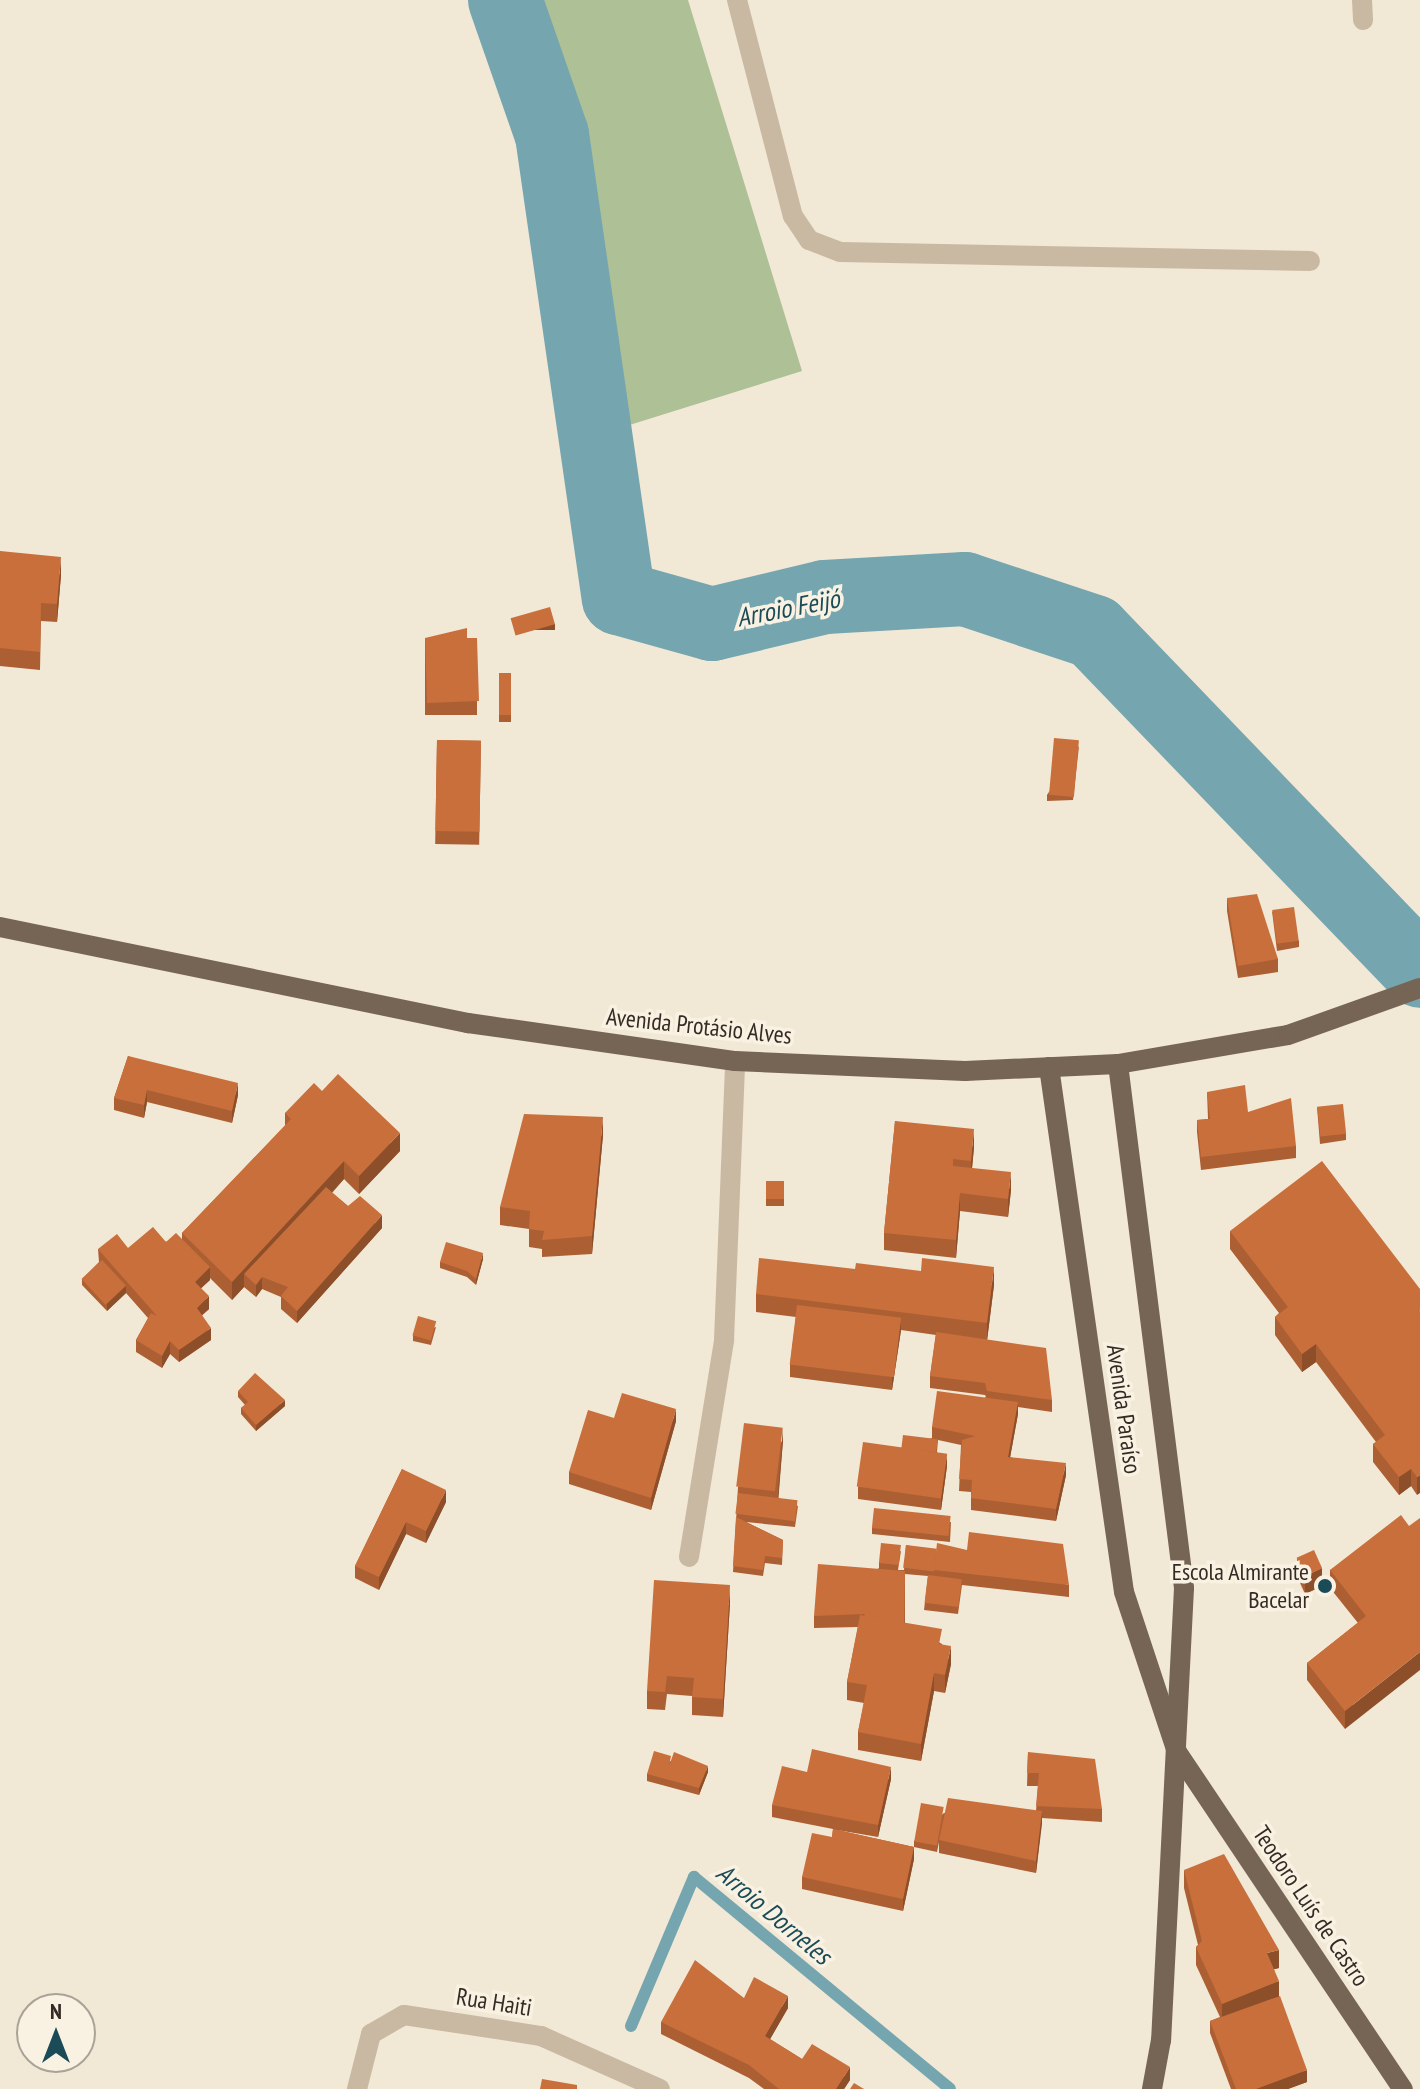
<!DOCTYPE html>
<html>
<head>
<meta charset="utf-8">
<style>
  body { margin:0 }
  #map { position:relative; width:1420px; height:2089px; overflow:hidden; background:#f1e8d6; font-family:"PT Sans Narrow",sans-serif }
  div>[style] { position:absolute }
  .green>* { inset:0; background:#adc096 }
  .stream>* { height:12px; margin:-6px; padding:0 6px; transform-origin:6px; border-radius:6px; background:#75a5af }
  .river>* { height:74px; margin:-37px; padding:0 37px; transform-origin:37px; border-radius:37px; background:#75a5af }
  .minor>* { height:20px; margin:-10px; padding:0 10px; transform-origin:10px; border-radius:10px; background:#c9b9a2 }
  .major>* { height:20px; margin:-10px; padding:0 10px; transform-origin:10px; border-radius:10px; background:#766455 }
  .wall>* { inset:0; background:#ad5f34; transform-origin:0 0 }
  .shaded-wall>* { inset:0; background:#8d4e2a; transform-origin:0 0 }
  .building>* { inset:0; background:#c96f3c; transform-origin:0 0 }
  .dots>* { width:22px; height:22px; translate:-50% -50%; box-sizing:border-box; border:4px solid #f9f1e2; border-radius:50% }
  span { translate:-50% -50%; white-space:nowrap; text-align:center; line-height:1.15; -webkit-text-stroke:7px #f9f1e2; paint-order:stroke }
  .street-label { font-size:24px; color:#342b25 }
  .poi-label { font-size:24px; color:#342b25 }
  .right { translate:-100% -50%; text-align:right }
  .water-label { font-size:26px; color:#1a4b56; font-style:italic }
  .north { position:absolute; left:16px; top:1993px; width:80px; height:80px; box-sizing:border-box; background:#f9f1e2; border:2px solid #aaa296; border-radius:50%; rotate:0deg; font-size:22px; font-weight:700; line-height:32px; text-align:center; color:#342b25 }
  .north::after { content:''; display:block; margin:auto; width:28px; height:36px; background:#1a4b56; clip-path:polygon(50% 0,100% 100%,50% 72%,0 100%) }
</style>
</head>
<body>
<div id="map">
  <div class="green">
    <div style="clip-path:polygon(524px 0,688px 0,802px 371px,607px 432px,567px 134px)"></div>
  </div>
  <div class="stream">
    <div style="left:631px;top:2026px;width:162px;rotate:-67.1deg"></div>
    <div style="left:694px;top:1877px;width:332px;rotate:39.6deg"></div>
  </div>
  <div class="river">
    <div style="left:505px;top:0;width:143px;rotate:70.8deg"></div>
    <div style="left:552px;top:135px;width:468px;rotate:81.8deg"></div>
    <div style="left:619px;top:598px;width:97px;rotate:15.6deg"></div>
    <div style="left:712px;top:624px;width:116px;rotate:-13.4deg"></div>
    <div style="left:825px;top:597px;width:140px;rotate:-3.3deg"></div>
    <div style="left:965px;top:589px;width:136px;rotate:18.4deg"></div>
    <div style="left:1094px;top:632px;width:470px;rotate:46.1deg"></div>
  </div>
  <div class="minor">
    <div style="left:737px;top:0;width:223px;rotate:75.5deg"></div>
    <div style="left:793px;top:216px;width:29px;rotate:56deg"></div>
    <div style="left:809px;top:240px;width:33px;rotate:21deg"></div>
    <div style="left:840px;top:252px;width:470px;rotate:1.1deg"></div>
    <div style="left:1362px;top:0;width:20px;rotate:87deg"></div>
    <div style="left:689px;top:1557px;width:220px;rotate:-80.8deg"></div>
    <div style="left:724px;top:1340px;width:279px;rotate:-87.7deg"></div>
    <div style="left:357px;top:2089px;width:57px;rotate:-75.7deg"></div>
    <div style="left:371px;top:2034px;width:38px;rotate:-30deg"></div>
    <div style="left:404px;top:2015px;width:139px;rotate:8.7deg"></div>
    <div style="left:541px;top:2036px;width:130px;rotate:24deg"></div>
  </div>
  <div class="major">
    <div style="left:0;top:927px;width:478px;rotate:11.6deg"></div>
    <div style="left:468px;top:1023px;width:270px;rotate:8.1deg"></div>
    <div style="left:735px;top:1061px;width:230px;rotate:2.5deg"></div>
    <div style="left:965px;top:1071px;width:153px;rotate:-2.6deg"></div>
    <div style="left:1118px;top:1064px;width:172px;rotate:-9.7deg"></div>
    <div style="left:1288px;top:1035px;width:140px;rotate:-19.6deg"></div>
    <div style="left:1118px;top:1064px;width:528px;rotate:82.82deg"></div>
    <div style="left:1184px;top:1588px;width:453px;rotate:92.9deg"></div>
    <div style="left:1161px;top:2040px;width:50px;rotate:100.4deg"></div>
    <div style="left:1049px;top:1067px;width:530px;rotate:81.87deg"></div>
    <div style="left:1124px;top:1592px;width:169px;rotate:71.7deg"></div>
    <div style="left:1177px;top:1752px;width:406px;rotate:56.2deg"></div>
  </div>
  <div class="wall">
    <div style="clip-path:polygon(0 551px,61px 575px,57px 622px,41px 621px,40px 670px,0 666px)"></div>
    <div style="left:425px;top:638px;width:52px;height:77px"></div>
    <div style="left:499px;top:673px;width:12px;height:49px"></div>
    <div style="left:437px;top:740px;width:44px;height:104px;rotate:1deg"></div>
    <div style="clip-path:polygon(1079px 746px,1073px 800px,1047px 801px,1047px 795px)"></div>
    <div style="clip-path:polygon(1227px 898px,1278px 959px,1278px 972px,1238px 978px,1227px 911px)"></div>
    <div style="clip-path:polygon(1272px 911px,1299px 941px,1299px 947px,1277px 951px)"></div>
    <div style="clip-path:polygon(128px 1056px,238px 1095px,232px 1123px,147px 1102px,144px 1118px,114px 1110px,114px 1098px)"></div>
    <div style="clip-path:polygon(322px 1091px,400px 1151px,359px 1194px,344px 1179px,332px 1193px,348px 1206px,382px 1228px,297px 1323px,281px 1309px,281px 1297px,262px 1289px,256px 1297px,244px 1287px,232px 1300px,210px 1278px,210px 1280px,201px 1288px,209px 1309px,202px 1315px,211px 1340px,179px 1362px,170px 1354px,162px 1368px,136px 1352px,136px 1340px,148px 1318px,126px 1293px,107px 1311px,82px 1285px,82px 1279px,99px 1262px,98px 1249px,128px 1248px,182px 1239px,182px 1233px,285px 1126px,285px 1113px)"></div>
    <div style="clip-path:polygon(1207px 1092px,1296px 1146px,1296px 1158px,1201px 1170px,1197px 1132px,1197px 1120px,1208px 1119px)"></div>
    <div style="clip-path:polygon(1317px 1107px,1346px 1134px,1346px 1140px,1320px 1144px)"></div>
    <div style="clip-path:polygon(895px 1121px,974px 1147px,972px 1168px,1011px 1190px,1008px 1217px,960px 1211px,956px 1258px,884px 1250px,884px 1233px)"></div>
    <div style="clip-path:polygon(603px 1135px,592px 1254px,542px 1257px,542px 1249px,529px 1247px,529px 1229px,500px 1225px,500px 1207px)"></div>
    <div style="left:766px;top:1181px;width:18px;height:25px"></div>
    <div style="clip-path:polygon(1230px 1231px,1420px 1289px,1417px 1495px,1411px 1486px,1399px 1495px,1373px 1462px,1373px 1444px,1376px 1442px,1316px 1362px,1302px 1372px,1275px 1335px,1275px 1317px,1279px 1313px,1230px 1249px)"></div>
    <div style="clip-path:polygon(483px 1259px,476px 1285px,467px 1277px,440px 1268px,440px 1262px)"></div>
    <div style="clip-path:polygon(994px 1285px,987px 1340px,1052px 1400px,1052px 1412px,1018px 1407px,1018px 1414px,1010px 1457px,1066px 1475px,1056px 1521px,971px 1510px,971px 1492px,959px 1491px,961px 1445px,938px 1440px,937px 1452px,947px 1466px,941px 1510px,858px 1499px,858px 1487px,902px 1448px,932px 1438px,932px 1427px,986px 1397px,985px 1395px,930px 1388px,930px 1376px,936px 1335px,901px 1330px,892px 1390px,790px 1377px,790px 1365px,796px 1317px,756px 1312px,756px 1294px)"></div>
    <div style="clip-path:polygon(436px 1327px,431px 1345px,413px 1341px,413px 1335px)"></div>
    <div style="clip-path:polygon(238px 1391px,285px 1406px,256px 1431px,241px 1414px,241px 1408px,245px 1405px,238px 1397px)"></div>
    <div style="clip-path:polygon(614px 1418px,676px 1421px,651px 1510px,569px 1484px,569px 1472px)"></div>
    <div style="clip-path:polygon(783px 1440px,778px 1498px,798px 1506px,795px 1527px,746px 1522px,783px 1540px,782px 1565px,765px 1563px,763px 1576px,733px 1572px,738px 1487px)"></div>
    <div style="clip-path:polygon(402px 1469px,446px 1502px,426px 1543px,406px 1534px,379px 1590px,355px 1578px,355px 1566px)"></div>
    <div style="clip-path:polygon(951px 1522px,950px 1542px,872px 1534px,872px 1528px)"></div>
    <div style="clip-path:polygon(1409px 1526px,1345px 1729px,1307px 1680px,1307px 1663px,1358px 1623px,1330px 1588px,1330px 1570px)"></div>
    <div style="clip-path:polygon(906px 1545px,1069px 1585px,1069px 1597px,962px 1585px,958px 1614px,924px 1610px,928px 1576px,905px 1574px,905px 1623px,942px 1644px,951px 1664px,945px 1693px,934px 1691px,921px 1761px,858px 1750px,858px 1732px,864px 1703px,847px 1700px,847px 1682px,858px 1627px,814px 1628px,814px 1616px,879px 1568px,879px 1563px,901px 1551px,898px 1570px,904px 1570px)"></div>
    <div style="clip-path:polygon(1297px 1558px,1322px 1586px,1305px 1594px,1297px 1576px)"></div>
    <div style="clip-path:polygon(730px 1603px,723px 1717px,692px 1715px,692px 1696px,667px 1694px,665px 1710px,647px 1709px,647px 1691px)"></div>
    <div style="clip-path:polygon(1028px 1752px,1102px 1809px,1102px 1822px,1042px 1818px,1036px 1873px,939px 1853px,939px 1842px,937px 1852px,914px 1847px,914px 1859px,903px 1911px,802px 1889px,802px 1877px,832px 1837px,833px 1829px,772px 1817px,772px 1805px,891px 1779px,878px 1837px,837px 1830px,914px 1847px,914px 1841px,944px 1813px,1036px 1811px,1038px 1786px,1027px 1786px)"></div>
    <div style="clip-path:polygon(671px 1761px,708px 1772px,699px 1795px,647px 1781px,647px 1774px)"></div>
    <div style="clip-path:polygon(1184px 1870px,1279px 1968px,1274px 1969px,1279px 1996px,1307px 2082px,1288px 2089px,1231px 2089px,1210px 2033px,1210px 2021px,1220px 2017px,1196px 1965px,1196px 1947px,1198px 1945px,1184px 1888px)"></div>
    <div style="clip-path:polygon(744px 1998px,788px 2008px,770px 2039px,802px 2059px,850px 2080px,844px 2089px,764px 2089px,749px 2078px,661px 2034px,661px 2022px)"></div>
  </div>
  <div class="shaded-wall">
    <div style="clip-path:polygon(61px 557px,61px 575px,57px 622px,57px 604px)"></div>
    <div style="left:555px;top:624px;width:6px;height:41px;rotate:90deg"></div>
    <div style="clip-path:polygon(238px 1083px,238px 1095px,232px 1123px,232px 1111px)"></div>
    <div style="clip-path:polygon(147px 1090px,147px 1102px,144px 1118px,144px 1105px)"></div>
    <div style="clip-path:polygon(603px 1117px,603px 1135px,592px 1254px,592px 1236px)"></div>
    <div style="clip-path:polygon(974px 1129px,974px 1147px,971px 1179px,971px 1161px)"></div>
    <div style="clip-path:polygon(400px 1133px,400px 1151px,359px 1194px,359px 1176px)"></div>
    <div style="clip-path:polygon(344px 1161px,344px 1179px,251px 1280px,244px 1274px,244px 1287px,232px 1300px,232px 1282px)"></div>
    <div style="clip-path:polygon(1011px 1172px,1011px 1190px,1008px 1217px,1008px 1199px)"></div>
    <div style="clip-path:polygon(960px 1193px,960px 1211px,956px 1258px,956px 1240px)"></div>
    <div style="clip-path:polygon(382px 1215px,382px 1228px,297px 1323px,297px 1311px)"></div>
    <div style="clip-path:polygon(483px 1253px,483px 1259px,476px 1285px,476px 1279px)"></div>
    <div style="clip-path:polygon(210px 1267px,210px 1280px,195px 1294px,195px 1282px)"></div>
    <div style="clip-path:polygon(994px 1267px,994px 1285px,987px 1341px,987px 1323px)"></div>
    <div style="clip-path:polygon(262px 1277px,262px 1289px,256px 1297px,256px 1285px)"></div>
    <div style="clip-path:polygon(126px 1286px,126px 1293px,107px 1311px,107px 1304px)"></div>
    <div style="clip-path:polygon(209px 1296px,209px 1309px,197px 1320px,197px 1308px)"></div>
    <div style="clip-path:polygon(901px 1318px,901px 1330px,892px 1390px,892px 1378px)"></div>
    <div style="clip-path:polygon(211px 1328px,211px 1340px,179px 1362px,179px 1350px)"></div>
    <div style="clip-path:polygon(170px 1341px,170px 1354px,162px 1368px,162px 1356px)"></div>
    <div style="clip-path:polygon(1316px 1344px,1316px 1362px,1302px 1372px,1302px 1354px)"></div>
    <div style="clip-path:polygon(285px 1400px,285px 1406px,256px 1431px,256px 1425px)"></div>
    <div style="clip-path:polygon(1018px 1402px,1018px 1414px,1008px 1469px,1008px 1457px)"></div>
    <div style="clip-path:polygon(676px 1409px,676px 1421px,651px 1510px,651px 1498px)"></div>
    <div style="clip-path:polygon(783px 1428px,783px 1440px,778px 1504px,778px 1492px)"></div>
    <div style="clip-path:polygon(947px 1454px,947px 1466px,941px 1510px,941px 1498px)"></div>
    <div style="clip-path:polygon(1066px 1463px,1066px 1475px,1056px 1521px,1056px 1509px)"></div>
    <div style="clip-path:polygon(1411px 1469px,1411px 1486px,1399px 1495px,1399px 1477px)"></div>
    <div style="clip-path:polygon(1420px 1475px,1420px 1493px,1417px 1495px,1417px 1477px)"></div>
    <div style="clip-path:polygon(446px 1490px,446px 1502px,426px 1543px,426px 1531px)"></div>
    <div style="clip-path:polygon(406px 1522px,406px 1534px,379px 1590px,379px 1577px)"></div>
    <div style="clip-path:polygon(1322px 1568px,1322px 1586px,1305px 1594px,1305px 1576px)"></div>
    <div style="clip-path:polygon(730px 1585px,730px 1603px,723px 1717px,723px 1699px)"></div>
    <div style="clip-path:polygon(951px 1646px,951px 1664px,945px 1693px,945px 1675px)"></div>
    <div style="clip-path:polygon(1420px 1652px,1420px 1670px,1345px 1729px,1345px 1711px)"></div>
    <div style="clip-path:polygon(934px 1673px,934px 1691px,921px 1761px,921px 1744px)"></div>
    <div style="clip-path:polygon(708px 1766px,708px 1772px,699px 1795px,699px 1788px)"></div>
    <div style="clip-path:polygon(891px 1767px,891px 1779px,878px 1837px,878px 1825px)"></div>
    <div style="clip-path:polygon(1042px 1811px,1042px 1824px,1036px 1873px,1036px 1861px)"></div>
    <div style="clip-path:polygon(914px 1847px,914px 1859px,903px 1911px,903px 1899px)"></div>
    <div style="clip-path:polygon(1279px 1950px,1279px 1968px,1267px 1971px,1267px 1953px)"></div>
    <div style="clip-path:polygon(1279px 1981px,1279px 1999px,1222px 2022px,1222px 2004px)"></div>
    <div style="clip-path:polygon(788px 1996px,788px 2008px,765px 2048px,765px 2036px)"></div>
    <div style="clip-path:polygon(850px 2067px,850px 2080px,844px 2089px,836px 2089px)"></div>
    <div style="clip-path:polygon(1307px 2070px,1307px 2082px,1288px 2089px,1256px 2089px)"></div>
  </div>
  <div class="building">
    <div style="clip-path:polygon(0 551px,61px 557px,57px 604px,41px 603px,40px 652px,0 648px)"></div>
    <div style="left:550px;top:607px;width:18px;height:41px;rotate:74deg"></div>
    <div style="clip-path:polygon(467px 628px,467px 638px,477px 638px,479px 701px,427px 703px,425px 638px)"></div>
    <div style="left:499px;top:673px;width:12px;height:42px"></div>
    <div style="left:1054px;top:738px;width:25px;height:57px;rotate:5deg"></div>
    <div style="left:437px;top:740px;width:44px;height:91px;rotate:1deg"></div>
    <div style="clip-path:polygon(1257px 894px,1278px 959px,1238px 966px,1227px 898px)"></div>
    <div style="left:1294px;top:907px;width:34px;height:22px;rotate:82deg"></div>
    <div style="clip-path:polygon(128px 1056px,238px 1083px,232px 1111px,147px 1090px,144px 1105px,114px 1098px)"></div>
    <div style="clip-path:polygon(338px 1074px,400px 1133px,359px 1176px,344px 1161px,232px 1282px,182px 1233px,291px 1119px,285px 1113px,314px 1083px,322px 1091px)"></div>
    <div style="clip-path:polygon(1245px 1085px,1248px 1112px,1291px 1098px,1296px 1146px,1201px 1157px,1197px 1120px,1210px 1119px,1207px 1092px)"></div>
    <div style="left:1343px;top:1104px;width:30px;height:26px;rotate:84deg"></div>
    <div style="clip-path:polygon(524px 1114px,603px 1117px,592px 1236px,542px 1240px,544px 1231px,529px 1229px,530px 1211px,500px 1207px)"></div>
    <div style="clip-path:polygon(895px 1121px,974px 1129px,971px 1161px,953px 1159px,953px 1166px,1011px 1172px,1008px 1199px,960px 1193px,956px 1240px,884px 1233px)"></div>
    <div style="clip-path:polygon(1322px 1161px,1420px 1289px,1420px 1308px,1418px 1310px,1420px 1312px,1420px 1475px,1417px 1477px,1411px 1469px,1399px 1477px,1373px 1444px,1385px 1435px,1316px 1344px,1302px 1354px,1275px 1317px,1288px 1307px,1230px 1231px)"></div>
    <div style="left:766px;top:1181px;width:18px;height:18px"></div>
    <div style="clip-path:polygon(326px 1187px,348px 1206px,360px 1196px,382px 1215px,297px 1311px,281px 1296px,288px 1287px,262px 1277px,256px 1285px,244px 1274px)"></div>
    <div style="clip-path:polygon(153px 1227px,166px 1242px,176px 1233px,210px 1267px,195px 1282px,209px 1296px,197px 1308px,211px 1328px,179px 1350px,170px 1341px,162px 1356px,136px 1340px,151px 1313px,157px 1316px,98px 1249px,117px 1234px,128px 1248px)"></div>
    <div style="clip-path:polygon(446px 1242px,483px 1253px,476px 1279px,467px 1271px,440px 1262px)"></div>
    <div style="clip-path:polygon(759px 1258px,855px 1269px,856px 1263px,921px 1271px,922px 1258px,994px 1267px,987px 1323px,756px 1294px)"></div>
    <div style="left:102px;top:1260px;width:35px;height:28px;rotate:47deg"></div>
    <div style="left:797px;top:1305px;width:105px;height:60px;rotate:7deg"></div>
    <div style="left:418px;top:1316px;width:19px;height:20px;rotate:16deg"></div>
    <div style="clip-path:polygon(936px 1332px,1046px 1348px,1052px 1400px,987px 1391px,985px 1383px,930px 1376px)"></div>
    <div style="clip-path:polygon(255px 1373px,285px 1400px,256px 1425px,241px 1408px,248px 1402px,238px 1391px)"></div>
    <div style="clip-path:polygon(937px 1391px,1018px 1402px,1008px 1457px,1066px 1463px,1056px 1509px,971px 1498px,972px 1480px,959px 1479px,962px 1440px,975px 1436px,932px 1427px)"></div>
    <div style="clip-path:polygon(622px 1393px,676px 1409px,651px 1498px,569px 1472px,588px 1410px,614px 1418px)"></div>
    <div style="left:744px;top:1423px;width:39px;height:64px;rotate:7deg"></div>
    <div style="left:903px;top:1435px;width:35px;height:13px;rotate:7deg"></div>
    <div style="left:863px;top:1442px;width:85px;height:45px;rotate:8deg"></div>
    <div style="clip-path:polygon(402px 1469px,446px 1490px,426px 1531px,406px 1522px,379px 1577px,355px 1566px)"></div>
    <div style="left:738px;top:1493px;width:60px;height:21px;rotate:7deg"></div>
    <div style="left:874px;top:1508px;width:77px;height:20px;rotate:6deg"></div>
    <div style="clip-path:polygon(1401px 1515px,1409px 1526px,1420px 1518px,1420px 1652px,1345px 1711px,1307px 1663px,1366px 1616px,1330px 1570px)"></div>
    <div style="clip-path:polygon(736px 1517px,783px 1540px,782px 1558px,765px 1556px,763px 1570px,733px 1566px)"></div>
    <div style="clip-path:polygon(969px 1532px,1063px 1544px,1069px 1585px,934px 1570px,937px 1543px,967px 1550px)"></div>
    <div style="left:881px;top:1543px;width:20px;height:20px;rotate:6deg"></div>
    <div style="left:906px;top:1545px;width:31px;height:23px;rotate:7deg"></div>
    <div style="left:1314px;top:1550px;width:20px;height:19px;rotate:66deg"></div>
    <div style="clip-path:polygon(818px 1564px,905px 1571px,904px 1623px,864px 1616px,865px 1614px,814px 1616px)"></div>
    <div style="left:928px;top:1575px;width:34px;height:28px;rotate:7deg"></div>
    <div style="clip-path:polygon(654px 1580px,730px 1585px,723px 1699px,692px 1697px,694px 1678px,667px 1676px,665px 1692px,647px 1691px)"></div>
    <div style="clip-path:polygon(860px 1615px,942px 1629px,939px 1644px,951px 1646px,945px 1675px,934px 1673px,921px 1744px,858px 1732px,867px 1685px,847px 1682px)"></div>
    <div style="clip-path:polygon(812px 1749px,891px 1767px,878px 1825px,772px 1805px,782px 1766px,807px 1772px)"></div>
    <div style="clip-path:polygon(654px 1751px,671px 1756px,669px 1766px,674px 1752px,708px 1766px,699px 1788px,647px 1774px)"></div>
    <div style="clip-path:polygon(1028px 1752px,1095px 1759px,1102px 1809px,1036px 1806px,1039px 1773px,1027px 1773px)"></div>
    <div style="clip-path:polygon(948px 1798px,1042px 1811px,1036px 1861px,939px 1840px)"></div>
    <div style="left:921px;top:1803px;width:23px;height:39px;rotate:10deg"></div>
    <div style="clip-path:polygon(833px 1829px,914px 1847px,903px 1899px,802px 1877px,812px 1833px,832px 1837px)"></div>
    <div style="clip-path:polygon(1224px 1854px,1279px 1950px,1267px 1953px,1279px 1981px,1222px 2004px,1196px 1947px,1202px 1941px,1184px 1870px)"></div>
    <div style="clip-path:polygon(695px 1960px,744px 1998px,754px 1977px,788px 1996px,765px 2036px,802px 2059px,812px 2044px,850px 2067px,836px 2089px,779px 2089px,749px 2065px,661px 2022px)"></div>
    <div style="clip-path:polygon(1280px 1996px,1307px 2070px,1256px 2089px,1236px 2089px,1210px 2021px)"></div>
    <div style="clip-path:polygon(542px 2079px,577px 2085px,577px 2089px,540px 2089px)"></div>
    <div style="clip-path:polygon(854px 2083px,864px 2089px,850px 2089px)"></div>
  </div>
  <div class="dots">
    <div style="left:1325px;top:1586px;background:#1a4b56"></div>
  </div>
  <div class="street-label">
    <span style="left:699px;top:1026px;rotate:6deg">Avenida Protásio Alves</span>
    <span style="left:1124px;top:1409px;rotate:82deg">Avenida Paraíso</span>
    <span style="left:1311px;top:1906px;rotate:56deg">Teodoro Luís de Castro</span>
    <span style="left:494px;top:2002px;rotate:9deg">Rua Haiti</span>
  </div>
  <div class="poi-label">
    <span class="right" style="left:1309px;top:1586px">Escola Almirante<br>Bacelar</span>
  </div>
  <div class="water-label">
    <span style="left:788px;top:608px;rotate:-11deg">Arroio Feijó</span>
    <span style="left:774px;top:1914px;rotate:40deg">Arroio Dorneles</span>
  </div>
  <div class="north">N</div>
</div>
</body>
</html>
